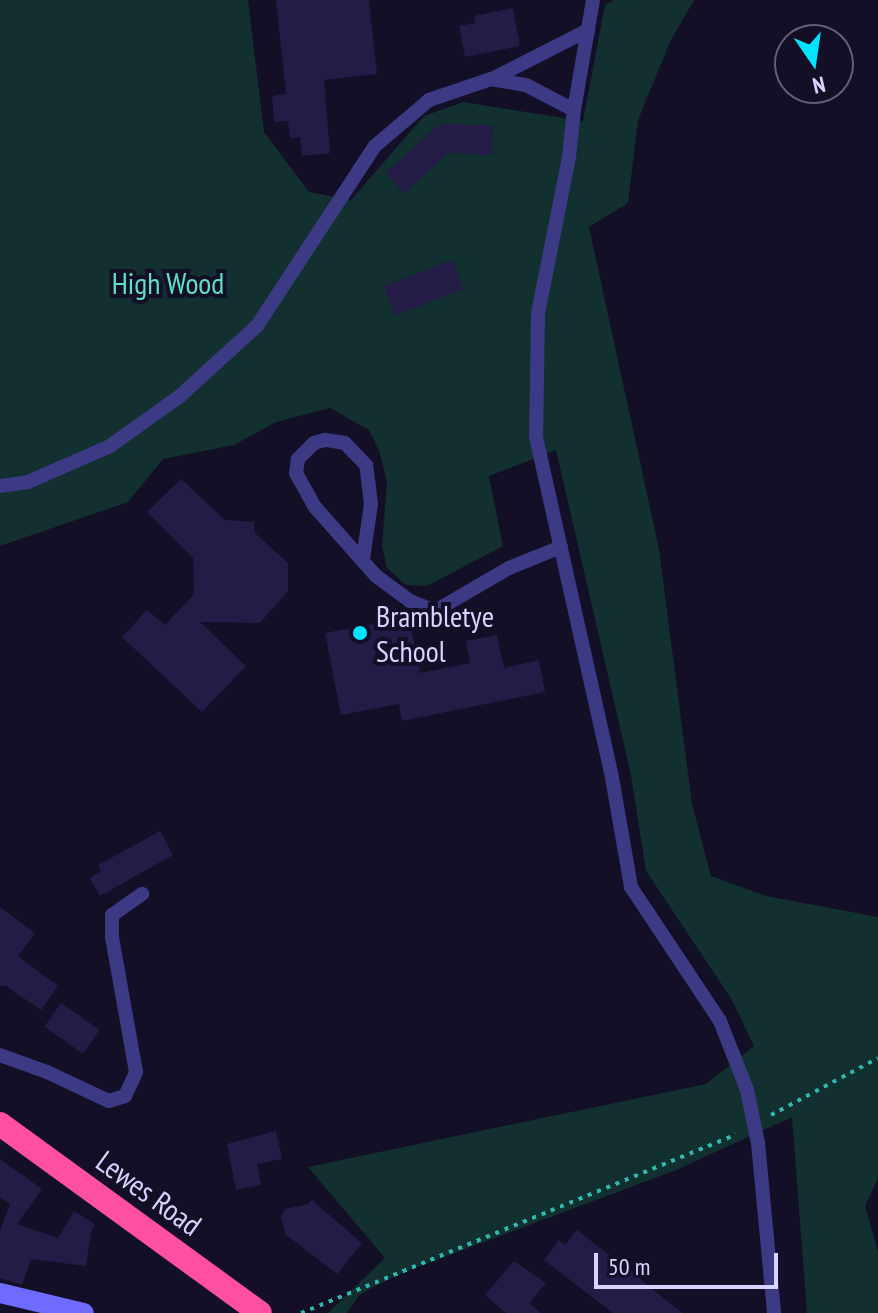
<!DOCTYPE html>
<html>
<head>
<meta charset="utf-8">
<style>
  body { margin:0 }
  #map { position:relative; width:878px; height:1313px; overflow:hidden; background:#130f26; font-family:"PT Sans Narrow",sans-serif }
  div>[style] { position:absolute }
  .green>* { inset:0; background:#12302f }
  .building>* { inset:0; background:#241b47; transform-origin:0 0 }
  .path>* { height:4px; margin-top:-2px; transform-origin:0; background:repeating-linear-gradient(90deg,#2fb8b0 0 4px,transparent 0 10px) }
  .lane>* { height:14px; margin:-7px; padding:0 7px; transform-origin:7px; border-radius:7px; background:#3d3a85 }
  .secondary>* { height:20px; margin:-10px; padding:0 10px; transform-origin:10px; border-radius:10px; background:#6f6bff }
  .highway>* { height:24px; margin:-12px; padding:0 12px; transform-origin:12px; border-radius:12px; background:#ff4fa3 }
  .lane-bridge>* { height:14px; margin:-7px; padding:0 7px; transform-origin:7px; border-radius:7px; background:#3d3a85 }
  .dots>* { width:22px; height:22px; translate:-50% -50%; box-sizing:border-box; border:4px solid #130f26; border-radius:50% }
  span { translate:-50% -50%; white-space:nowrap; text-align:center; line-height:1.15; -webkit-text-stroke:8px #130f26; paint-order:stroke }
  .park-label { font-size:30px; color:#5fe0c0 }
  .poi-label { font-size:30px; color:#d9d4ff }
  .left { translate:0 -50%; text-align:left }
  .street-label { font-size:30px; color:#d9d4ff }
  .north { position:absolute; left:774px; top:24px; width:80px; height:80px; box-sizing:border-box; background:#130f26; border:2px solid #625e7d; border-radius:50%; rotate:167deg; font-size:22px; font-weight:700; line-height:32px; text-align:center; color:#d9d4ff }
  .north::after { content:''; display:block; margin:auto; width:28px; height:36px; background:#00e5ff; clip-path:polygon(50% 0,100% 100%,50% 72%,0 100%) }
  .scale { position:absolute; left:594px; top:1253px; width:184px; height:36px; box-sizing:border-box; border:4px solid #d9d4ff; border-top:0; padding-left:10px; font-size:24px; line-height:28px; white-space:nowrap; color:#d9d4ff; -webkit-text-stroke:6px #130f26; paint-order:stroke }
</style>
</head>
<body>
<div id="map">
  <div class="green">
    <div style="clip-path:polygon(0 0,248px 0,264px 132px,309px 192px,351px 200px,424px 116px,463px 102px,583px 121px,605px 5px,615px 0,694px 0,670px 42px,638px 120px,628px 203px,589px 227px,659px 549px,692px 804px,711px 876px,766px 896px,878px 917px,878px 1178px,865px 1206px,878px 1252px,878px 1313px,807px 1313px,792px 1117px,676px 1170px,399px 1274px,359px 1295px,347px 1313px,328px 1313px,385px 1258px,308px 1167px,706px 1084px,754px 1046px,732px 1000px,646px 871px,631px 775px,556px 450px,489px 476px,503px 546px,427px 586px,406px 585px,387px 568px,382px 546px,387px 482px,380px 453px,369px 430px,330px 408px,276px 422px,234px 445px,163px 459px,128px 502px,0 546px)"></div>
  </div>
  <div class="building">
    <div style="clip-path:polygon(276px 0,369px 0,377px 74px,324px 80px,330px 153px,302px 156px,300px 137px,290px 138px,288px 121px,274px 122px,272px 96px,286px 94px)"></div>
    <div style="clip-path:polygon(513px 8px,520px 46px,465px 57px,459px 26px,475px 23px,474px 16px)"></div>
    <div style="clip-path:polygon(440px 124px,493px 126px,492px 155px,448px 153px,404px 193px,386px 173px)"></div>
    <div style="left:452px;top:260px;width:31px;height:73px;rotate:69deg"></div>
    <div style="clip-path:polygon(181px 479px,225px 520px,254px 522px,255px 533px,288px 563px,288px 591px,260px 623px,200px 622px,246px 666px,202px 712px,122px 637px,147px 610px,165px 625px,194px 594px,193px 558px,147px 512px)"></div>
    <div style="clip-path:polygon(409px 617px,420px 673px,470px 663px,466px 641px,497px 635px,504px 668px,539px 660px,545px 692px,402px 721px,399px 704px,341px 715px,325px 633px)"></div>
    <div style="clip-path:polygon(160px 831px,173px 855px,100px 896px,90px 878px,101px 871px,98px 865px)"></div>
    <div style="clip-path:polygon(0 907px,35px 933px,18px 956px,58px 986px,41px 1010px,6px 986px,0 986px)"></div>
    <div style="left:61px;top:1003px;width:47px;height:29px;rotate:35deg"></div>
    <div style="clip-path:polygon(276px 1131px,282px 1159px,257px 1164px,261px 1185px,236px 1190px,227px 1144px)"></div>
    <div style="clip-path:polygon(0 1159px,42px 1189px,17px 1224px,58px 1238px,74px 1211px,95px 1224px,91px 1232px,86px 1266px,31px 1259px,22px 1285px,0 1278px,0 1231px,10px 1204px,0 1197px)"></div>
    <div style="clip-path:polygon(312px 1200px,362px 1243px,337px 1274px,285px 1234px,281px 1216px,285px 1209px,308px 1204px)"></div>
    <div style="clip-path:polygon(577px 1230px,640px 1279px,682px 1313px,613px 1313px,544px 1260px,559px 1240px,565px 1245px)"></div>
    <div style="clip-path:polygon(514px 1261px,546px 1283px,529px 1303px,541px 1313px,506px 1313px,485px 1295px)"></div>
  </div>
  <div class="path">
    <div style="left:771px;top:1115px;width:121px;rotate:-28deg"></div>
    <div style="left:301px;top:1313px;width:470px;rotate:-22.3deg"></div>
  </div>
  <div class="lane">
    <div style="left:492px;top:79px;width:108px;rotate:-27deg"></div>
    <div style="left:574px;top:110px;width:112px;rotate:-80.2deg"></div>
    <div style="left:0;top:486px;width:28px;rotate:-8deg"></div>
    <div style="left:28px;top:482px;width:90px;rotate:-23.7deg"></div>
    <div style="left:110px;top:446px;width:86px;rotate:-35.5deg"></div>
    <div style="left:180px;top:396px;width:104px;rotate:-42.3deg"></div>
    <div style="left:257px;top:326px;width:215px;rotate:-56.8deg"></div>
    <div style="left:375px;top:146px;width:71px;rotate:-40.4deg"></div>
    <div style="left:429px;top:100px;width:65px;rotate:-18.7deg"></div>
    <div style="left:491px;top:79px;width:36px;rotate:10deg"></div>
    <div style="left:526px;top:85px;width:54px;rotate:27.5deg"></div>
    <div style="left:574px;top:110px;width:47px;rotate:96.1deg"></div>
    <div style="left:569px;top:157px;width:160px;rotate:101.2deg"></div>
    <div style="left:538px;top:314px;width:123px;rotate:90.9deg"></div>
    <div style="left:536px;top:437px;width:343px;rotate:77.4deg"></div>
    <div style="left:611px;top:772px;width:117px;rotate:80.1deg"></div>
    <div style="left:631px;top:887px;width:161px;rotate:56.4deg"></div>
    <div style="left:720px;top:1021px;width:74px;rotate:68.6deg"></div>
    <div style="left:363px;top:559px;width:56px;rotate:-81.7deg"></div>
    <div style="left:371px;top:504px;width:39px;rotate:-97deg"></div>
    <div style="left:366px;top:465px;width:30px;rotate:-134deg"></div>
    <div style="left:345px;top:443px;width:20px;rotate:-171deg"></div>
    <div style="left:325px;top:440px;width:11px;rotate:165deg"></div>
    <div style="left:314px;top:443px;width:23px;rotate:135deg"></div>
    <div style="left:298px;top:459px;width:14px;rotate:98deg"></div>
    <div style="left:296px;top:473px;width:39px;rotate:61deg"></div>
    <div style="left:315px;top:507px;width:92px;rotate:48.5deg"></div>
    <div style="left:376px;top:576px;width:42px;rotate:36.3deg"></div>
    <div style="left:410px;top:601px;width:27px;rotate:22deg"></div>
    <div style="left:435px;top:611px;width:86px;rotate:-30.2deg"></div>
    <div style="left:509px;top:568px;width:56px;rotate:-22deg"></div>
    <div style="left:0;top:1055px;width:50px;rotate:19.9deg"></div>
    <div style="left:47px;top:1072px;width:68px;rotate:25.1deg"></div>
    <div style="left:109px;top:1101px;width:17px;rotate:-17deg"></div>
    <div style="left:125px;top:1096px;width:26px;rotate:-65deg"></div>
    <div style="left:136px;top:1072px;width:137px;rotate:-100.1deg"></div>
    <div style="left:112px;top:937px;width:22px;rotate:-90deg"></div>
    <div style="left:112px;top:915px;width:37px;rotate:-35deg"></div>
    <div style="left:758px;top:1143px;width:171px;rotate:84.6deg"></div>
  </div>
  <div class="secondary">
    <div style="left:0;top:1293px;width:86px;rotate:13.4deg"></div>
  </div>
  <div class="highway">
    <div style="left:0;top:1124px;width:321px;rotate:36deg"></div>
  </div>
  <div class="lane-bridge">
    <div style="left:747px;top:1090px;width:54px;rotate:78.3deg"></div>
  </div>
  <div class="dots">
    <div style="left:360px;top:633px;background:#00e5ff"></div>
  </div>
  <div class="park-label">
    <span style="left:168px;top:283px">High Wood</span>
  </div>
  <div class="poi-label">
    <span class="left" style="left:376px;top:633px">Brambletye<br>School</span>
  </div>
  <div class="street-label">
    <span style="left:149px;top:1193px;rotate:36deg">Lewes Road</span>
  </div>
  <div class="north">N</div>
  <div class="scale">50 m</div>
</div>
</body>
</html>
